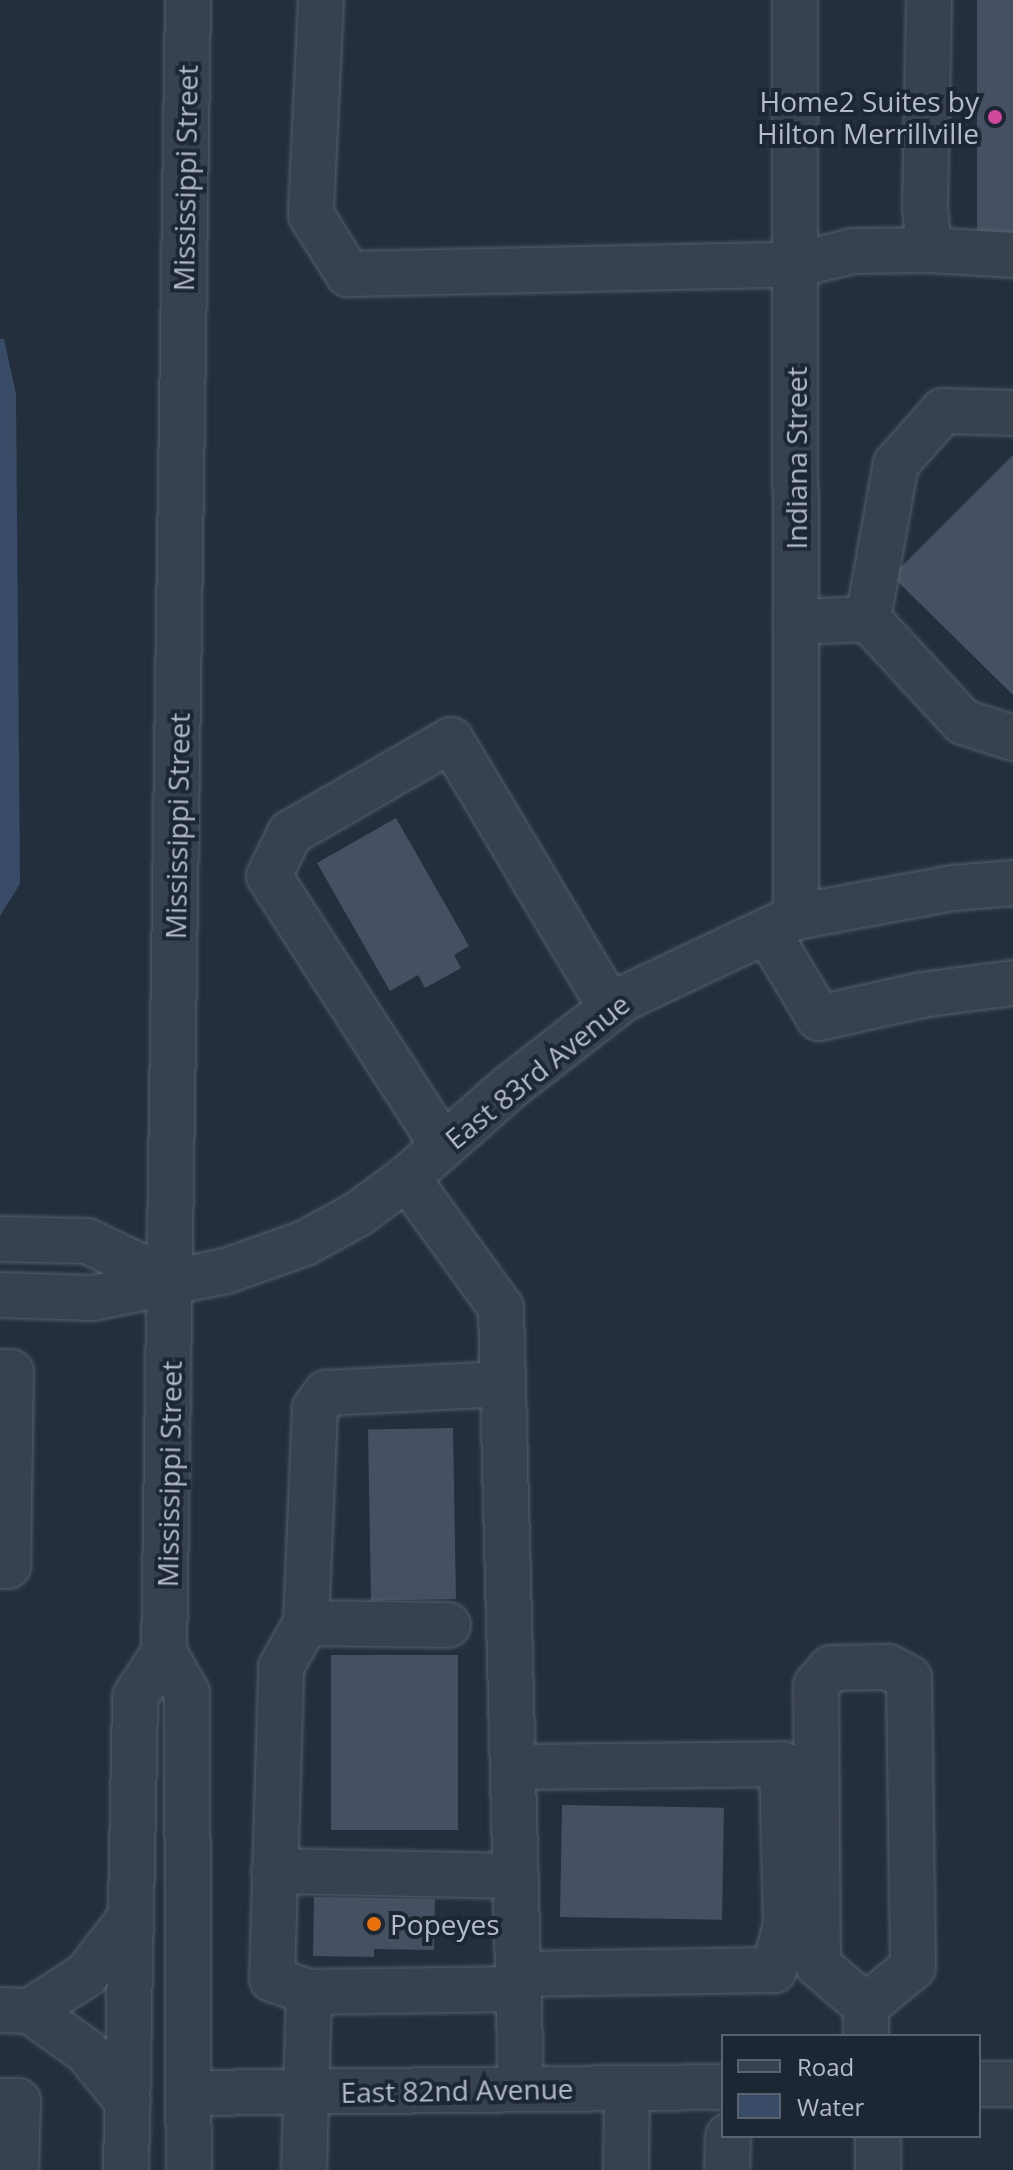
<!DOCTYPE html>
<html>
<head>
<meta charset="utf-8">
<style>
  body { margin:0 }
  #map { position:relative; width:1013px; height:2170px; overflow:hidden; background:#242f3e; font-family:"Open Sans",sans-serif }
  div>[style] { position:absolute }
  .water>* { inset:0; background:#394c67 }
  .building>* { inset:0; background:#455162; transform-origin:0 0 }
  .roads { filter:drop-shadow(0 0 2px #565f6c) drop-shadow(0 0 2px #565f6c) }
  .minor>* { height:44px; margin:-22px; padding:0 22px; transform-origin:22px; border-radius:22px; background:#38414e }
  .dots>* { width:22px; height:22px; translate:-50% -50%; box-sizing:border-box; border:4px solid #1d2633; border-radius:50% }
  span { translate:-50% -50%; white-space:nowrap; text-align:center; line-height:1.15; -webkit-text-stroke:8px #1d2633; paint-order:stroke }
  .poi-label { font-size:28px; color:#b4bcc9 }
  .right { translate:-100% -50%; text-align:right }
  .left { translate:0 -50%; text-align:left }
  .street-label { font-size:28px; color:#b4bcc9 }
  .legend { position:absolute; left:721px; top:2034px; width:260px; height:104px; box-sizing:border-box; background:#1d2633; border:2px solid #59626f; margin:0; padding:10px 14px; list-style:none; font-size:24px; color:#b4bcc9 }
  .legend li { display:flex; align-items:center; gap:16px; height:40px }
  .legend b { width:40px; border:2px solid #59626f }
</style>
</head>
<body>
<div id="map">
  <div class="water">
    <div style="clip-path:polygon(0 339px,4px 339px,16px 394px,20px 884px,0 916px)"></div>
  </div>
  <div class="building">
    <div style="left:977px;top:0;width:36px;height:234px"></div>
    <div style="clip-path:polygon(1013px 455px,1013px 695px,892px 576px)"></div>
    <div style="clip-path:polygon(396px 818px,469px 946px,454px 955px,461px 968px,425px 988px,418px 975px,390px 991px,317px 863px)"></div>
    <div style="left:453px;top:1428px;width:171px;height:85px;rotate:89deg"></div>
    <div style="left:331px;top:1655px;width:127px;height:175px"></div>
    <div style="left:562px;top:1805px;width:162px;height:112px;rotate:1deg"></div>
    <div style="clip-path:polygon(314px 1897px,435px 1899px,434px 1950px,374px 1949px,374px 1957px,313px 1956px)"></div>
  </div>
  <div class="roads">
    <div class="minor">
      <div style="left:188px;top:0;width:1652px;rotate:90.83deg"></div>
      <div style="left:164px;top:1652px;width:47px;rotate:60.7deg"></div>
      <div style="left:187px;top:1693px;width:477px;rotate:89.8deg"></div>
      <div style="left:321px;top:0;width:215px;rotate:92.7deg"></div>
      <div style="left:311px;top:215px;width:70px;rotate:57.9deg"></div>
      <div style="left:348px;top:274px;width:448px;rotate:-1.2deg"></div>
      <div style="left:796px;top:265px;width:59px;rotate:-13.8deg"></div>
      <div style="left:853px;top:251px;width:76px;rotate:-0.8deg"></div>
      <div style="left:795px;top:0;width:917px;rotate:89.94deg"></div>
      <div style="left:929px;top:0;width:207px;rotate:91.1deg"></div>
      <div style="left:925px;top:207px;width:43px;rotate:84.7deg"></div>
      <div style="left:929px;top:250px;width:84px;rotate:3.4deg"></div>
      <div style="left:868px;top:619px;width:158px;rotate:-79.8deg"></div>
      <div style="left:896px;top:464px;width:71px;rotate:-48.4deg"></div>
      <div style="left:943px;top:411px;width:70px;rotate:1.6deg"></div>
      <div style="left:796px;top:622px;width:72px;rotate:-2.4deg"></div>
      <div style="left:868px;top:619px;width:140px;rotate:47.3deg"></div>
      <div style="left:963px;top:722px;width:52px;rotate:17.7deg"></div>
      <div style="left:767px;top:931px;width:101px;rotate:59.1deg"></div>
      <div style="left:819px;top:1018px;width:105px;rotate:-12.7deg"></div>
      <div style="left:921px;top:995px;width:93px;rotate:-7.4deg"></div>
      <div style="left:443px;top:1146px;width:321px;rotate:-122.8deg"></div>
      <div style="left:269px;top:876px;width:48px;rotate:-64deg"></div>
      <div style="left:290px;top:833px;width:186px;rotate:-30deg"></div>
      <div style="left:451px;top:740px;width:312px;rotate:59.2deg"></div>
      <div style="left:407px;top:1178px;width:160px;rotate:54.1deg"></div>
      <div style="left:501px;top:1308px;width:781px;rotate:88.53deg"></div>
      <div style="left:0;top:1239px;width:87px;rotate:1.3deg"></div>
      <div style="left:87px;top:1241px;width:95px;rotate:25.5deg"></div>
      <div style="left:0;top:1295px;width:93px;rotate:1.8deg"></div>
      <div style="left:93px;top:1298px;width:136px;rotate:-11.5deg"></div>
      <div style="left:226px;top:1271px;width:84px;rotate:-19.5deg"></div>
      <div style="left:305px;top:1243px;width:60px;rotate:-28.7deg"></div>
      <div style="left:358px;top:1214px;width:61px;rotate:-36.3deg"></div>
      <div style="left:407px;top:1178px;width:137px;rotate:-41.5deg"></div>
      <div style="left:510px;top:1087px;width:143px;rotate:-37.9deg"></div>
      <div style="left:623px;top:999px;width:191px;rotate:-25.4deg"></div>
      <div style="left:796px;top:917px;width:160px;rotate:-10.5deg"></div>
      <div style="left:953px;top:888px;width:60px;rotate:-4.8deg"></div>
      <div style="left:0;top:1372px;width:11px"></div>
      <div style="left:11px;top:1372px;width:194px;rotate:90.9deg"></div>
      <div style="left:8px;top:1566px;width:8px;rotate:180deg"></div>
      <div style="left:306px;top:1623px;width:142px;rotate:0.8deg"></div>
      <div style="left:513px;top:1767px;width:269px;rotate:-0.6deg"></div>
      <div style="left:782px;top:1764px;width:160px;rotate:88.6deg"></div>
      <div style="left:786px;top:1924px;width:48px;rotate:104.6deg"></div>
      <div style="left:774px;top:1970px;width:255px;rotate:179.1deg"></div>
      <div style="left:274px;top:1871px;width:242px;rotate:1.2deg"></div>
      <div style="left:309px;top:1992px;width:210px;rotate:-0.8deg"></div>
      <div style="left:866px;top:2006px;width:61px;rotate:-39.7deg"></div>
      <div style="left:913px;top:1967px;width:289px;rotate:-90.8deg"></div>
      <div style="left:909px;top:1678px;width:24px;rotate:-152deg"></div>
      <div style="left:888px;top:1667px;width:57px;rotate:179deg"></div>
      <div style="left:831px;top:1668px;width:23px;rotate:131deg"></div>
      <div style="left:816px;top:1685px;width:280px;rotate:89.6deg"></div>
      <div style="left:818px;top:1965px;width:63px;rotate:40.5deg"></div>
      <div style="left:866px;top:2006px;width:30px;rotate:90deg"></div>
      <div style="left:0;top:2010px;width:30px;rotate:2deg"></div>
      <div style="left:30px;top:2011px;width:69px;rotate:35.5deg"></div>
      <div style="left:86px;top:2051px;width:66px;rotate:50.5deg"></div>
      <div style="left:30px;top:2011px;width:67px;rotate:-32.7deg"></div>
      <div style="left:86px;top:1975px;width:72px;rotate:-52.3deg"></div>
      <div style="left:979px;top:2084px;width:34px"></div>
      <div style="left:190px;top:2093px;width:533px;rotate:-0.64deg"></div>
      <div style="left:0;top:2101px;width:18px"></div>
      <div style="left:18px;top:2101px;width:69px;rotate:91.7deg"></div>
      <div style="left:126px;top:2170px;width:473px;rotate:-88.9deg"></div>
      <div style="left:135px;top:1697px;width:54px;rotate:-57.2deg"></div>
      <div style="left:304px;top:2170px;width:178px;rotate:-88.4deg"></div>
      <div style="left:309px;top:1992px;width:39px;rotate:-161deg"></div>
      <div style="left:272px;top:1979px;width:312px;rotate:-88.3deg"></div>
      <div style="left:281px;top:1667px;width:51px;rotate:-60.4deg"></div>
      <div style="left:306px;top:1623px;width:215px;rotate:-87.6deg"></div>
      <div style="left:315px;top:1408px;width:19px;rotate:-54deg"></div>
      <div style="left:326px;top:1393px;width:177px;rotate:-2.9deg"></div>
      <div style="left:626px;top:2170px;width:82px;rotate:-89.3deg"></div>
      <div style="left:727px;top:2170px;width:34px;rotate:-88deg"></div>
      <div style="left:878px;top:2170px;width:34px;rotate:-90deg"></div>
    </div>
  </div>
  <div class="dots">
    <div style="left:995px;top:117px;background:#d1479c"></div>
    <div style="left:374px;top:1924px;background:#e8710a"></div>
  </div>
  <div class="poi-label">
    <span class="right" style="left:979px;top:117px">Home2 Suites by<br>Hilton Merrillville</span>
    <span class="left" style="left:390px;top:1924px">Popeyes</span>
  </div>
  <div class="street-label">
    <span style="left:185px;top:178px;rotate:-89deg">Mississippi Street</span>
    <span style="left:796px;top:458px;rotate:-90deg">Indiana Street</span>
    <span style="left:177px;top:826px;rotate:-89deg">Mississippi Street</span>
    <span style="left:537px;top:1071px;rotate:-39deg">East 83rd Avenue</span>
    <span style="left:169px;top:1474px;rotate:-89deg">Mississippi Street</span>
    <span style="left:457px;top:2090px;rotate:-1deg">East 82nd Avenue</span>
  </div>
  <ul class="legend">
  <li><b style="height:10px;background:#38414e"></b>Road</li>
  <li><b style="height:22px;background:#394c67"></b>Water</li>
  </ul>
</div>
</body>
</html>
